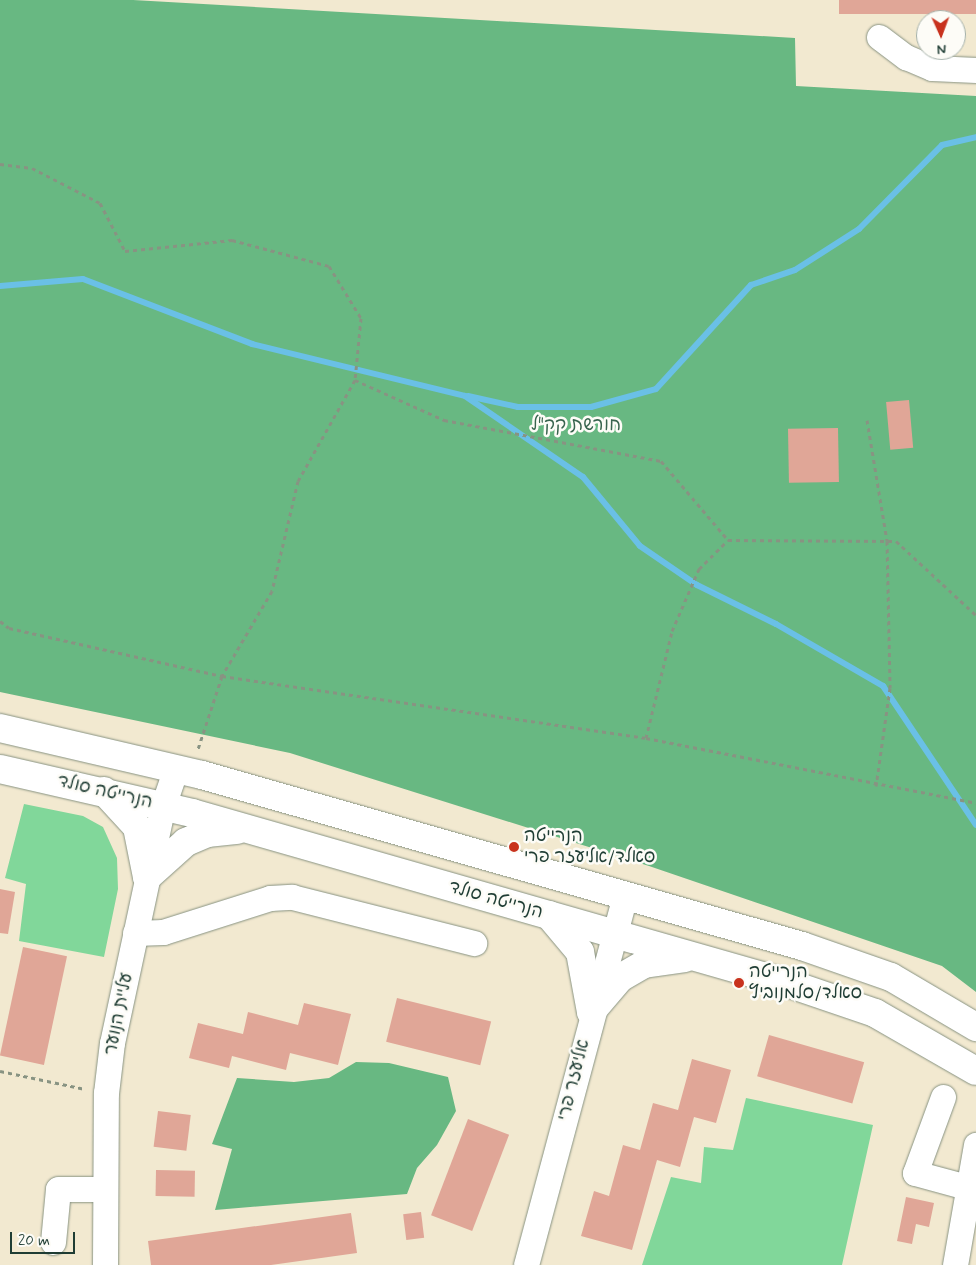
<!DOCTYPE html>
<html>
<head>
<meta charset="utf-8">
<style>
  body { margin:0 }
  #map { position:relative; width:976px; height:1265px; overflow:hidden; background:#f2e9d0; font-family:Mynerve,"Playpen Sans Hebrew",sans-serif }
  div>[style] { position:absolute }
  .green>* { inset:0; background:#81d79a }
  .forest>* { inset:0; background:#68b882 }
  .stream>* { height:6px; margin:-3px; padding:0 3px; transform-origin:3px; border-radius:3px; background:#6ac0e6 }
  .building>* { inset:0; background:#e0a697; transform-origin:0 0 }
  .path>* { height:3px; margin-top:-1.5px; transform-origin:0; background:repeating-linear-gradient(90deg,#889382 0 4px,transparent 0 8px) }
  .roads { filter:drop-shadow(0 0 1px #889382) drop-shadow(0 0 1px #889382) }
  .minor>* { height:25px; margin:-12.5px; padding:0 12.5px; transform-origin:12.5px; border-radius:12.5px; background:#fff }
  .major>* { height:28px; margin:-14px; padding:0 14px; transform-origin:14px; border-radius:14px; background:#fff }
  .dots>* { width:14px; height:14px; translate:-50% -50%; box-sizing:border-box; border:2px solid #fdfcf7; border-radius:50% }
  span { translate:-50% -50%; white-space:nowrap; text-align:center; line-height:1.15; -webkit-text-stroke:5px #fdfcf7; paint-order:stroke }
  .park-label { font-size:18px; color:#38644e }
  .street-label { font-size:18px; color:#1f3d34 }
  .poi-label { font-size:18px; color:#1f3d34 }
  .left { translate:0 -50%; text-align:left }
  .north { position:absolute; left:916px; top:10px; width:50px; height:50px; box-sizing:border-box; background:#fdfcf7; border:1px solid #a4b0a9; border-radius:50%; rotate:178deg; font-size:14px; font-weight:700; line-height:20px; text-align:center; color:#1f3d34 }
  .north::after { content:''; display:block; margin:auto; width:18px; height:22px; background:#c8321e; clip-path:polygon(50% 0,100% 100%,50% 72%,0 100%) }
  .scale { position:absolute; left:10px; top:1232px; width:65px; height:22px; box-sizing:border-box; border:2px solid #1f3d34; border-top:0; padding-left:6px; font-size:15px; line-height:18px; white-space:nowrap; color:#1f3d34; -webkit-text-stroke:4px #fdfcf7; paint-order:stroke }
</style>
</head>
<body>
<div id="map">
  <div class="green">
    <div style="clip-path:polygon(24px 804px,83px 816px,103px 827px,117px 858px,118px 889px,104px 957px,19px 941px,26px 884px,5px 878px)"></div>
    <div style="clip-path:polygon(746px 1098px,873px 1125px,842px 1265px,642px 1265px,671px 1177px,701px 1183px,704px 1147px,733px 1150px)"></div>
  </div>
  <div class="forest">
    <div style="clip-path:polygon(0 0,133px 0,795px 38px,796px 86px,976px 96px,976px 992px,942px 966px,649px 866px,290px 753px,0 692px)"></div>
    <div style="clip-path:polygon(356px 1062px,389px 1063px,448px 1077px,456px 1111px,437px 1145px,417px 1168px,407px 1194px,215px 1210px,232px 1149px,212px 1144px,237px 1078px,294px 1082px,329px 1078px)"></div>
  </div>
  <div class="stream">
    <div style="left:0;top:286px;width:83px;rotate:-4.8deg"></div>
    <div style="left:83px;top:279px;width:181px;rotate:21deg"></div>
    <div style="left:252px;top:344px;width:219px;rotate:13.7deg"></div>
    <div style="left:465px;top:396px;width:143px;rotate:34.5deg"></div>
    <div style="left:583px;top:477px;width:89px;rotate:50.4deg"></div>
    <div style="left:640px;top:546px;width:69px;rotate:34.4deg"></div>
    <div style="left:697px;top:585px;width:88px;rotate:26.3deg"></div>
    <div style="left:776px;top:624px;width:124px;rotate:30.1deg"></div>
    <div style="left:883px;top:686px;width:167px;rotate:56.2deg"></div>
    <div style="left:468px;top:396px;width:51px;rotate:12.4deg"></div>
    <div style="left:518px;top:407px;width:73px"></div>
    <div style="left:591px;top:407px;width:67px;rotate:-15.5deg"></div>
    <div style="left:656px;top:389px;width:141px;rotate:-47.6deg"></div>
    <div style="left:751px;top:285px;width:46px;rotate:-18.8deg"></div>
    <div style="left:795px;top:270px;width:76px;rotate:-32.6deg"></div>
    <div style="left:859px;top:229px;width:118px;rotate:-45.3deg"></div>
    <div style="left:942px;top:145px;width:35px;rotate:-13deg"></div>
  </div>
  <div class="building">
    <div style="left:839px;top:0;width:137px;height:14px"></div>
    <div style="left:909px;top:400px;width:48px;height:23px;rotate:85deg"></div>
    <div style="left:838px;top:428px;width:54px;height:50px;rotate:89deg"></div>
    <div style="clip-path:polygon(0 889px,15px 892px,8px 934px,0 933px)"></div>
    <div style="left:23px;top:947px;width:45px;height:111px;rotate:12deg"></div>
    <div style="left:397px;top:998px;width:97px;height:45px;rotate:14deg"></div>
    <div style="clip-path:polygon(304px 1003px,351px 1014px,338px 1065px,290px 1053px,286px 1070px,232px 1056px,229px 1068px,189px 1058px,198px 1023px,243px 1034px,248px 1012px,298px 1025px)"></div>
    <div style="left:769px;top:1035px;width:99px;height:43px;rotate:16deg"></div>
    <div style="clip-path:polygon(692px 1059px,731px 1070px,716px 1123px,694px 1117px,680px 1167px,657px 1160px,632px 1250px,581px 1236px,594px 1191px,609px 1196px,623px 1145px,640px 1150px,653px 1103px,678px 1110px)"></div>
    <div style="left:158px;top:1111px;width:33px;height:36px;rotate:7deg"></div>
    <div style="left:468px;top:1119px;width:44px;height:103px;rotate:21deg"></div>
    <div style="left:156px;top:1170px;width:39px;height:26px;rotate:1deg"></div>
    <div style="clip-path:polygon(906px 1197px,934px 1203px,929px 1227px,916px 1224px,912px 1244px,897px 1241px)"></div>
    <div style="left:421px;top:1212px;width:26px;height:18px;rotate:83deg"></div>
    <div style="clip-path:polygon(351px 1213px,357px 1253px,271px 1265px,151px 1265px,148px 1241px)"></div>
  </div>
  <div class="path">
    <div style="left:0;top:164px;width:32px;rotate:7deg"></div>
    <div style="left:32px;top:168px;width:76px;rotate:27.2deg"></div>
    <div style="left:100px;top:203px;width:54px;rotate:62.5deg"></div>
    <div style="left:125px;top:251px;width:108px;rotate:-5.9deg"></div>
    <div style="left:232px;top:240px;width:100px;rotate:15deg"></div>
    <div style="left:329px;top:266px;width:61px;rotate:58.4deg"></div>
    <div style="left:361px;top:318px;width:62px;rotate:95.5deg"></div>
    <div style="left:355px;top:380px;width:116px;rotate:119.4deg"></div>
    <div style="left:298px;top:481px;width:113px;rotate:103.3deg"></div>
    <div style="left:272px;top:591px;width:99px;rotate:120.5deg"></div>
    <div style="left:222px;top:676px;width:77px;rotate:108.2deg"></div>
    <div style="left:355px;top:380px;width:98px;rotate:24.2deg"></div>
    <div style="left:444px;top:420px;width:221px;rotate:10.7deg"></div>
    <div style="left:661px;top:461px;width:104px;rotate:49.7deg"></div>
    <div style="left:728px;top:540px;width:168px;rotate:0.3deg"></div>
    <div style="left:896px;top:541px;width:109px;rotate:42.8deg"></div>
    <div style="left:867px;top:420px;width:123px;rotate:80.6deg"></div>
    <div style="left:887px;top:541px;width:147px;rotate:88.8deg"></div>
    <div style="left:890px;top:688px;width:99px;rotate:98.1deg"></div>
    <div style="left:0;top:621px;width:11px;rotate:38deg"></div>
    <div style="left:9px;top:628px;width:218px;rotate:12.7deg"></div>
    <div style="left:222px;top:676px;width:429px;rotate:8.3deg"></div>
    <div style="left:646px;top:738px;width:336px;rotate:11.1deg"></div>
    <div style="left:646px;top:738px;width:110px;rotate:-76.3deg"></div>
    <div style="left:672px;top:631px;width:68px;rotate:-66.5deg"></div>
    <div style="left:699px;top:569px;width:41px;rotate:-45deg"></div>
    <div style="left:0;top:1071px;width:87px;rotate:12deg"></div>
  </div>
  <div class="roads">
    <div class="minor">
      <div style="left:879px;top:37px;width:34px;rotate:37deg"></div>
      <div style="left:906px;top:57px;width:28px;rotate:23deg"></div>
      <div style="left:932px;top:68px;width:44px;rotate:2.6deg"></div>
      <div style="left:135px;top:933px;width:28px;rotate:-2deg"></div>
      <div style="left:163px;top:932px;width:112px;rotate:-17.6deg"></div>
      <div style="left:270px;top:898px;width:22px;rotate:-3deg"></div>
      <div style="left:292px;top:897px;width:188px;rotate:14.2deg"></div>
      <div style="left:943px;top:1097px;width:81px;rotate:110.2deg"></div>
      <div style="left:915px;top:1173px;width:54px;rotate:15.1deg"></div>
      <div style="left:53px;top:1242px;width:53px;rotate:-84.6deg"></div>
      <div style="left:58px;top:1189px;width:46px"></div>
      <div style="left:105px;top:1265px;width:172px;rotate:-89.7deg"></div>
      <div style="left:106px;top:1093px;width:50px;rotate:-83.2deg"></div>
      <div style="left:112px;top:1043px;width:242px;rotate:-77.9deg"></div>
      <div style="left:163px;top:806px;width:40px;rotate:-71.1deg"></div>
      <div style="left:526px;top:1265px;width:383px;rotate:-75deg"></div>
      <div style="left:955px;top:1265px;width:122px;rotate:-80.1deg"></div>
    </div>
    <div class="major">
      <div style="left:0;top:728px;width:207px;rotate:13.1deg"></div>
      <div style="left:202px;top:775px;width:624px;rotate:15.91deg"></div>
      <div style="left:802px;top:946px;width:94px;rotate:19.2deg"></div>
      <div style="left:891px;top:977px;width:99px;rotate:30.5deg"></div>
      <div style="left:0;top:769px;width:197px;rotate:12.9deg"></div>
      <div style="left:192px;top:813px;width:622px;rotate:15.96deg"></div>
      <div style="left:790px;top:984px;width:90px;rotate:18.8deg"></div>
      <div style="left:875px;top:1013px;width:116px;rotate:29.9deg"></div>
      <div style="left:104px;top:791px;width:49px;rotate:47.5deg"></div>
      <div style="left:137px;top:827px;width:51px;rotate:78.7deg"></div>
      <div style="left:147px;top:877px;width:52px;rotate:-41.9deg"></div>
      <div style="left:186px;top:842px;width:23px;rotate:-23deg"></div>
      <div style="left:207px;top:833px;width:31px;rotate:-6deg"></div>
      <div style="left:549px;top:915px;width:48px;rotate:50deg"></div>
      <div style="left:580px;top:952px;width:61px;rotate:79.6deg"></div>
      <div style="left:591px;top:1012px;width:45px;rotate:-49.5deg"></div>
      <div style="left:620px;top:978px;width:28px;rotate:-30deg"></div>
      <div style="left:644px;top:964px;width:41px;rotate:-8.3deg"></div>
    </div>
  </div>
  <div class="dots">
    <div style="left:514px;top:847px;background:#c8321e"></div>
    <div style="left:739px;top:983px;background:#c8321e"></div>
  </div>
  <div class="park-label">
    <span style="left:576px;top:425px">חורשת קק"ל</span>
  </div>
  <div class="street-label">
    <span style="left:105px;top:792px;rotate:13deg">הנרייטה סולד</span>
    <span style="left:496px;top:900px;rotate:16deg">הנרייטה סולד</span>
    <span style="left:119px;top:1014px;rotate:-79deg">עליית הנוער</span>
    <span style="left:574px;top:1080px;rotate:-76deg">אליעזר פרי</span>
  </div>
  <div class="poi-label">
    <span class="left" style="left:524px;top:847px">הנרייטה<br>סאלד/אליעזר פרי</span>
    <span class="left" style="left:749px;top:983px">הנרייטה<br>סאלד/סלמנוביץ</span>
  </div>
  <div class="north">N</div>
  <div class="scale">20 m</div>
</div>
</body>
</html>
